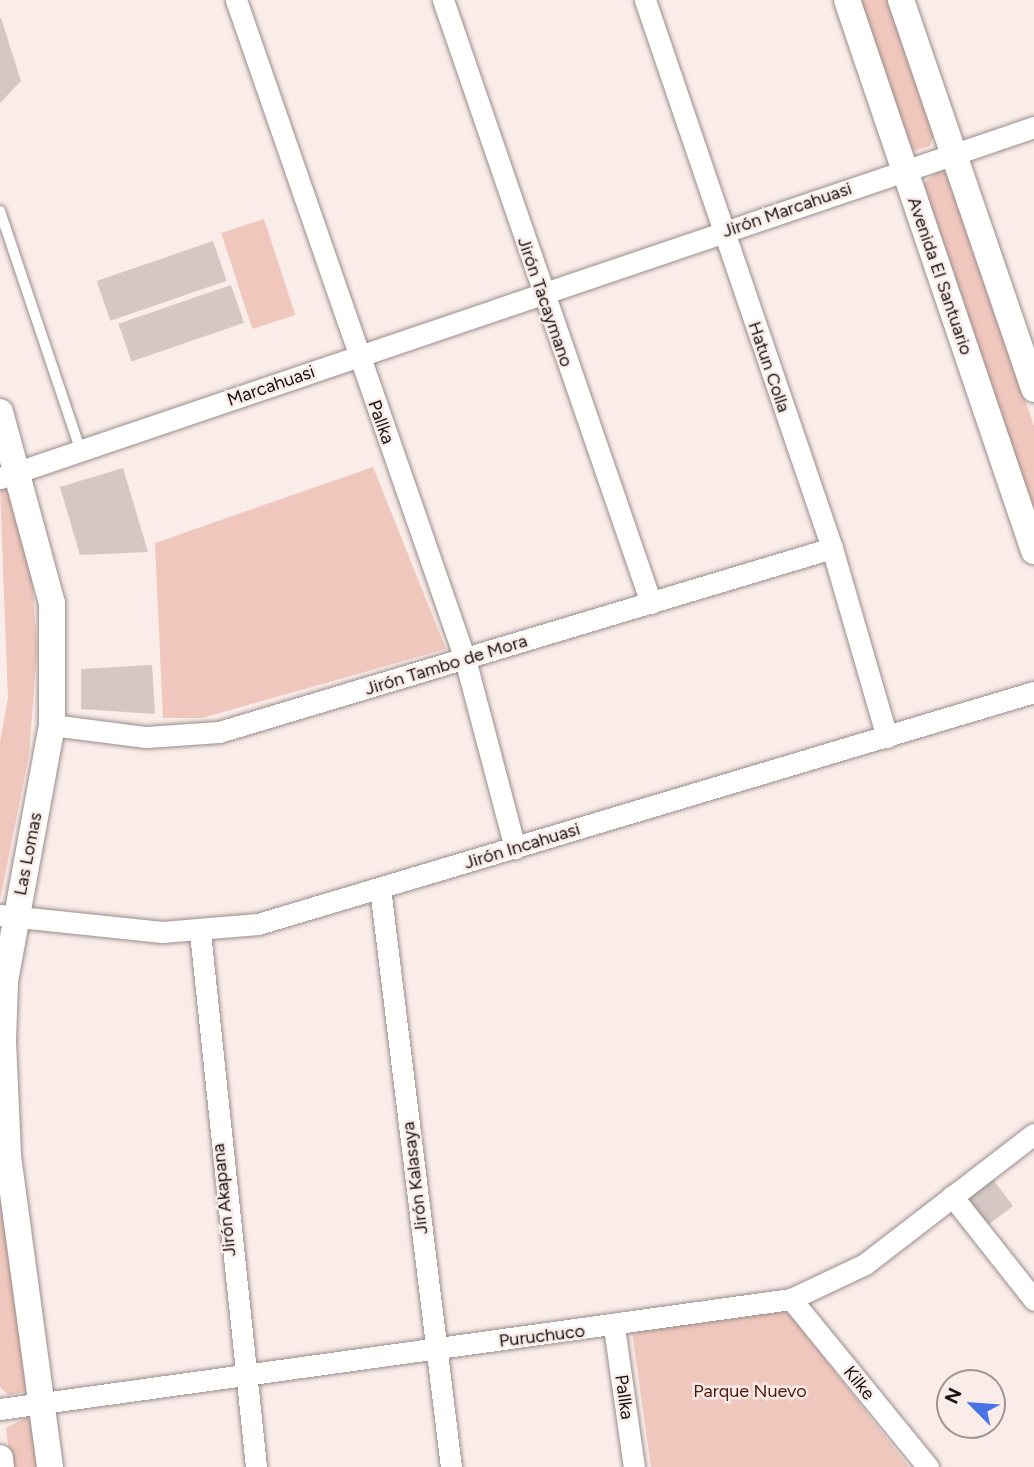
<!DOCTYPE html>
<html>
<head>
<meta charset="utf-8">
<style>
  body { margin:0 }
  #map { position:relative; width:1034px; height:1467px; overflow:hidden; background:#f9ece9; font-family:Figtree,sans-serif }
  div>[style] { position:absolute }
  .green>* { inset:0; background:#f0c7bd; transform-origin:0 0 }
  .building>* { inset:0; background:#d4c7c4; transform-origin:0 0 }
  .roads { filter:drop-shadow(0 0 2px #9a8d8b) drop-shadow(0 0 2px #9a8d8b) }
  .service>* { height:10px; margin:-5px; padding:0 5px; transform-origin:5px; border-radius:5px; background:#fff }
  .minor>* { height:21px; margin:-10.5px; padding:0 10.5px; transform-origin:10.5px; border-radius:10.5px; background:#fff }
  .tertiary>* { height:26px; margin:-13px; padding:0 13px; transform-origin:13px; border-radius:13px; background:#fff }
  span { translate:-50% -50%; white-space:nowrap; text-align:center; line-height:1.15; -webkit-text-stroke:5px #f9ece9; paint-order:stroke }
  .street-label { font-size:18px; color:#181312 }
  .park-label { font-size:18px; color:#53150a }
  .north { position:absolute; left:936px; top:1369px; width:70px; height:70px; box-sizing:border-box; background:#f9ece9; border:2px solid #9f9593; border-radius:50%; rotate:295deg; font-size:19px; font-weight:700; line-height:28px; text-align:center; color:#181312 }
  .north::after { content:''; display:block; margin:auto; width:24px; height:32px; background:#4773e5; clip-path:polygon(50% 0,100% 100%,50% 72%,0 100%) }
</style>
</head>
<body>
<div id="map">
  <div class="green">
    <div style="clip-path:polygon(857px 0,890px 0,935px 130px,930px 146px,914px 151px,905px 142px)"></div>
    <div style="clip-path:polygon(941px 168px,949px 177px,1034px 426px,1034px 519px,921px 186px)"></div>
    <div style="left:264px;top:219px;width:101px;height:45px;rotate:72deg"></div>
    <div style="clip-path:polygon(373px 467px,446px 649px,202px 718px,163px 718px,155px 543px)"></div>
    <div style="clip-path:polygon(5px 486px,14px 494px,31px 562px,37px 649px,29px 755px,0 900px,0 742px,8px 698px,0 488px)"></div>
    <div style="clip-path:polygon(0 1172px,30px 1382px,25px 1392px,8px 1395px,0 1387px)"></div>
    <div style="clip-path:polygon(785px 1308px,909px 1467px,651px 1467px,632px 1332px)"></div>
    <div style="clip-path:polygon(28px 1417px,35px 1422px,41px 1467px,11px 1467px,6px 1428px)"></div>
  </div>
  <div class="building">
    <div style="clip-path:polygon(1px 18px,21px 81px,0 103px,0 18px)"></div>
    <div style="left:213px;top:241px;width:42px;height:123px;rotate:71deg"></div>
    <div style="left:231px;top:285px;width:40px;height:119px;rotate:71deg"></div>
    <div style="clip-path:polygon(123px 468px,148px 552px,80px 555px,60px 487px)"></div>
    <div style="clip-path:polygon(152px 665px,155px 714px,81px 709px,81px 669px)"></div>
    <div style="left:992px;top:1178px;width:35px;height:37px;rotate:53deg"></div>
  </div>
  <div class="roads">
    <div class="service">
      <div style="left:0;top:211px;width:253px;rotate:71.4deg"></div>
    </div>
    <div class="minor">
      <div style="left:236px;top:0;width:698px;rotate:70.84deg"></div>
      <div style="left:465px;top:659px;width:196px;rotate:75.2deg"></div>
      <div style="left:443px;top:0;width:638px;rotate:70.97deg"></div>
      <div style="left:645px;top:0;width:579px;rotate:71.16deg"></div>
      <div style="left:832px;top:548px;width:197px;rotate:73.8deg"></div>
      <div style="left:0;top:478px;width:1092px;rotate:-18.75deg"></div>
      <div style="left:52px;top:725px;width:95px;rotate:7.3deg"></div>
      <div style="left:146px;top:737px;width:73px;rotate:-3.9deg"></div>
      <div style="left:219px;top:732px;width:640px;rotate:-16.71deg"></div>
      <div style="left:380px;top:888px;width:583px;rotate:83.01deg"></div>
      <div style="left:0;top:915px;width:163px;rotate:6deg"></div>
      <div style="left:162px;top:932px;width:96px;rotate:-4.8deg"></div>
      <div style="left:258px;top:924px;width:810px;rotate:-16.65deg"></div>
      <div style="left:200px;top:932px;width:538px;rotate:84.02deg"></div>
      <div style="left:952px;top:1196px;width:132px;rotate:51.7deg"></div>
      <div style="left:791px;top:1299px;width:217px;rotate:50.8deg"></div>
      <div style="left:614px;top:1327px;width:141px;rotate:81.9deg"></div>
      <div style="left:0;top:1409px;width:799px;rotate:-7.92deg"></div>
      <div style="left:791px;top:1299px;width:82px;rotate:-25.3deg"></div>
      <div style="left:865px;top:1264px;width:213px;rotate:-37.6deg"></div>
    </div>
    <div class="tertiary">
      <div style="left:847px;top:0;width:582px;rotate:71.25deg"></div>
      <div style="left:901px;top:0;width:411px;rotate:71.1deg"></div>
      <div style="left:0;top:412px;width:198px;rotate:74.8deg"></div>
      <div style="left:52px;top:603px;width:122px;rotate:90deg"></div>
      <div style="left:52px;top:725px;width:260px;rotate:100.4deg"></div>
      <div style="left:5px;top:981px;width:60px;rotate:91.9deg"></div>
      <div style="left:3px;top:1041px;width:115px;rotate:87.5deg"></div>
      <div style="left:8px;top:1156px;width:314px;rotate:82.3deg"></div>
      <div style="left:0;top:1458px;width:9px;rotate:84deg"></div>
    </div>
  </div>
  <div class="street-label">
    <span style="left:787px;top:210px;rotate:-19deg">Jirón Marcahuasi</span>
    <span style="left:940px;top:276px;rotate:71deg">Avenida El Santuario</span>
    <span style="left:545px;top:302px;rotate:71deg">Jirón Tacaymano</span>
    <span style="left:769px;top:367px;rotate:71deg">Hatun Colla</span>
    <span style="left:271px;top:386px;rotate:-19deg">Marcahuasi</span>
    <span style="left:381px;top:422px;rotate:70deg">Pallka</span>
    <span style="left:446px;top:665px;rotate:-17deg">Jirón Tambo de Mora</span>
    <span style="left:522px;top:846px;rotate:-17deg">Jirón Incahuasi</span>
    <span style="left:28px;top:854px;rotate:-79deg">Las Lomas</span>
    <span style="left:415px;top:1178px;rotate:-97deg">Jirón Kalasaya</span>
    <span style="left:224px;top:1200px;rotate:-96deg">Jirón Akapana</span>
    <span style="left:542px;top:1336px;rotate:-7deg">Puruchuco</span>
    <span style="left:859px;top:1383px;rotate:51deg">Kilke</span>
    <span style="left:624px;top:1397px;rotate:82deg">Pallka</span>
  </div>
  <div class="park-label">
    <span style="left:750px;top:1391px">Parque Nuevo</span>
  </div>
  <div class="north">N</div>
</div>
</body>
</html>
